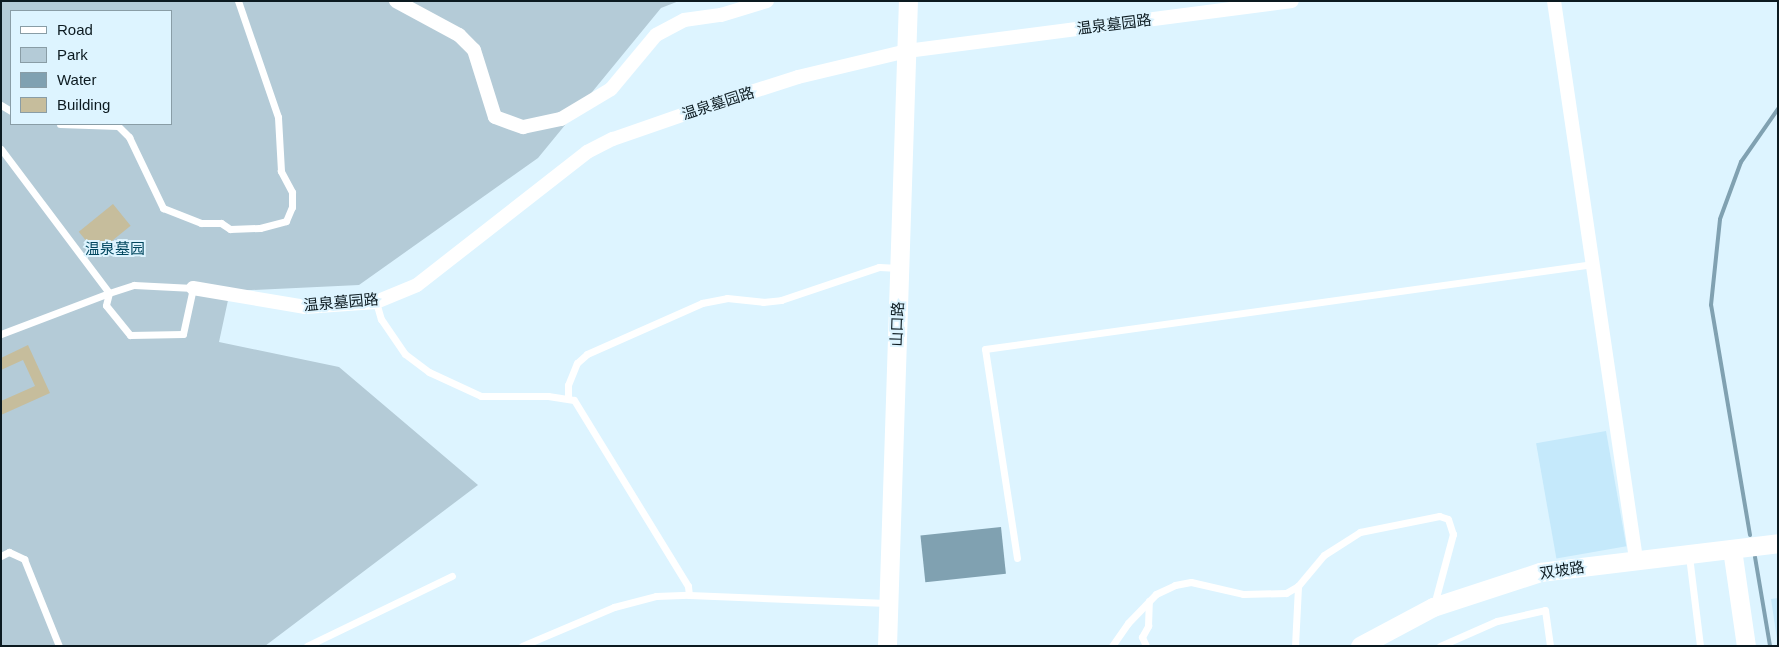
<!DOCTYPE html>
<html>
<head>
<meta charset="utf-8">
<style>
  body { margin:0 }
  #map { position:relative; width:1779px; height:647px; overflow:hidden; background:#ddf4ff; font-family:Helvetica,"Noto Sans SC",sans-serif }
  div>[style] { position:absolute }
  .built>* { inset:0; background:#c5e9fb; transform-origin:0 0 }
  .green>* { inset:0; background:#b4cbd7 }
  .water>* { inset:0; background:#80a1b1; transform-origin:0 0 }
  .stream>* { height:4px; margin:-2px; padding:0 2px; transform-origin:2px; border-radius:2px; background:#80a1b1 }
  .building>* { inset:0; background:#c6bd9c; transform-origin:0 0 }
  .lane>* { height:7px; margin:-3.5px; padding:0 3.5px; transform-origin:3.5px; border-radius:3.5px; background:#fff }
  .street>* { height:14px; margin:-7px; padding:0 7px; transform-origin:7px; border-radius:7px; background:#fff }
  .secondary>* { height:19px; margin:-9.5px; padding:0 9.5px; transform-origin:9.5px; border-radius:9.5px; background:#fff }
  span { translate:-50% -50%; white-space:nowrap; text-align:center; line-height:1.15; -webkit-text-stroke:4px #ddf4ff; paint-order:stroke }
  .street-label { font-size:15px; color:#0c1a20 }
  .park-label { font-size:15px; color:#00465e }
  .frame { position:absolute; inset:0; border:2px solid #0c1a20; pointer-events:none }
  .legend { position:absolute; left:10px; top:10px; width:162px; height:115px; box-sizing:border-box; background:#ddf4ff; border:1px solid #899da6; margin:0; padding:6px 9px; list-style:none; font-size:15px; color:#0c1a20 }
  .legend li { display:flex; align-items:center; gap:10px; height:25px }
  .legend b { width:25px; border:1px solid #899da6 }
</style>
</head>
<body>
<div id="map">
  <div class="built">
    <div style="left:1606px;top:431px;width:117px;height:71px;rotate:80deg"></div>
    <div style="clip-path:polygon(1778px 598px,1778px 646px,1771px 599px)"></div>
  </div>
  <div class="green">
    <div style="clip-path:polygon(evenodd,1px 1px,679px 1px,661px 8px,538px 158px,359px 285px,230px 291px,219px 342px,339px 367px,478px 485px,265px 646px,1px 646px,1px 1px,11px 11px,171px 11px,171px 124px,11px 124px,11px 11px)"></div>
  </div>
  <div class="water">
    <div style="left:1001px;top:527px;width:47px;height:81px;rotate:84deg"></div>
  </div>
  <div class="stream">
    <div style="left:1750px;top:535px;width:233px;rotate:-99.6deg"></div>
    <div style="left:1711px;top:305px;width:86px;rotate:-84deg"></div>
    <div style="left:1720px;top:219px;width:61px;rotate:-69.8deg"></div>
    <div style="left:1741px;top:162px;width:65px;rotate:-55.1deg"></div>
    <div style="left:1755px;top:557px;width:90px;rotate:80.4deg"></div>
  </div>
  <div class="building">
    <div style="left:113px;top:204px;width:28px;height:44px;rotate:51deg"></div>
    <div style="clip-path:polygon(28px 345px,50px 393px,1px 415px,1px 401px,35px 386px,23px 360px,1px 370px,1px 358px)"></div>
  </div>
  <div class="lane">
    <div style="left:1px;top:105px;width:12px;rotate:31deg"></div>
    <div style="left:60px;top:124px;width:58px;rotate:2deg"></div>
    <div style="left:118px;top:126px;width:16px;rotate:45deg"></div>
    <div style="left:129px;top:137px;width:79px;rotate:64.4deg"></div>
    <div style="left:163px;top:208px;width:41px;rotate:21.5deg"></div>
    <div style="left:201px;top:223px;width:20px"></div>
    <div style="left:221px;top:223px;width:11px;rotate:34deg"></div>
    <div style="left:230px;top:229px;width:30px;rotate:-2deg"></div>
    <div style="left:260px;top:228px;width:27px;rotate:-15deg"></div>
    <div style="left:286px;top:221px;width:15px;rotate:-67deg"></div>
    <div style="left:292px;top:207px;width:15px;rotate:-90deg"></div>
    <div style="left:292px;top:192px;width:24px;rotate:-118deg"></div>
    <div style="left:281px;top:171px;width:54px;rotate:-93.2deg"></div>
    <div style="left:278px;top:117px;width:123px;rotate:-109deg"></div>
    <div style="left:1px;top:149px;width:180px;rotate:53.1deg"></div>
    <div style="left:109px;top:293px;width:116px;rotate:159.2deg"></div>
    <div style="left:134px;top:285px;width:59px;rotate:2.9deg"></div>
    <div style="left:193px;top:288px;width:47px;rotate:102.3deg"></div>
    <div style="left:183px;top:334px;width:53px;rotate:178.9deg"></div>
    <div style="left:130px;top:335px;width:38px;rotate:-129deg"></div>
    <div style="left:106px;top:305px;width:12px;rotate:-76deg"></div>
    <div style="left:109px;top:293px;width:26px;rotate:-18deg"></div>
    <div style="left:376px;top:302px;width:18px;rotate:74deg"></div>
    <div style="left:381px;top:319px;width:42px;rotate:55.6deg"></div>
    <div style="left:405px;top:354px;width:30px;rotate:37deg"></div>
    <div style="left:429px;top:372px;width:57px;rotate:24.8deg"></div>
    <div style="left:481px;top:396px;width:67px"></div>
    <div style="left:548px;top:396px;width:26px;rotate:9deg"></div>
    <div style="left:574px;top:400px;width:218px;rotate:58.5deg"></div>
    <div style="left:688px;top:586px;width:9px;rotate:84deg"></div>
    <div style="left:568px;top:398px;width:13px;rotate:-90deg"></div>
    <div style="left:568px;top:385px;width:24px;rotate:-68deg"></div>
    <div style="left:577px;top:363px;width:13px;rotate:-42deg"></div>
    <div style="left:587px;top:354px;width:126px;rotate:-23.9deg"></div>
    <div style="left:702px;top:303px;width:25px;rotate:-11deg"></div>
    <div style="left:727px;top:298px;width:36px;rotate:6deg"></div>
    <div style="left:763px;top:302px;width:18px;rotate:-6deg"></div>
    <div style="left:781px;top:300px;width:103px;rotate:-18.6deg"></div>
    <div style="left:879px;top:267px;width:20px;rotate:3deg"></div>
    <div style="left:1px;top:556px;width:9px;rotate:-27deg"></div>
    <div style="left:9px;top:552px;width:17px;rotate:25deg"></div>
    <div style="left:24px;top:559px;width:94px;rotate:68.1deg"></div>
    <div style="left:1689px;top:556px;width:91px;rotate:83deg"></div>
    <div style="left:1017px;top:558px;width:211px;rotate:-98.7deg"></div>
    <div style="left:985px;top:349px;width:614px;rotate:-7.96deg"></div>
    <div style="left:307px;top:646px;width:161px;rotate:-25.8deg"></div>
    <div style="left:522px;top:646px;width:100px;rotate:-23deg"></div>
    <div style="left:614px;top:607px;width:43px;rotate:-14.7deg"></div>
    <div style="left:656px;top:596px;width:33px;rotate:-2deg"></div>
    <div style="left:689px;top:595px;width:198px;rotate:2.3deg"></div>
    <div style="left:1112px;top:646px;width:28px;rotate:-55deg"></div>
    <div style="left:1128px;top:623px;width:40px;rotate:-46deg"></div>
    <div style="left:1156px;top:594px;width:21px;rotate:-25deg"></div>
    <div style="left:1175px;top:585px;width:16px;rotate:-11deg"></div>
    <div style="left:1191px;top:582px;width:53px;rotate:13deg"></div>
    <div style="left:1243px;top:594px;width:43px;rotate:-1.3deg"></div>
    <div style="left:1286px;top:593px;width:14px;rotate:-30deg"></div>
    <div style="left:1298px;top:586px;width:40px;rotate:-50deg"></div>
    <div style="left:1324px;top:555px;width:43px;rotate:-32.6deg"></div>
    <div style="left:1360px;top:532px;width:81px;rotate:-11.4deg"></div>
    <div style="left:1439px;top:516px;width:9px;rotate:18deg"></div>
    <div style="left:1448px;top:519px;width:16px;rotate:72deg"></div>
    <div style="left:1453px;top:534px;width:73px;rotate:105deg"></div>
    <div style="left:1146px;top:646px;width:10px;rotate:-114deg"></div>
    <div style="left:1142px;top:637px;width:13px;rotate:-61deg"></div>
    <div style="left:1148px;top:626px;width:25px;rotate:-88deg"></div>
    <div style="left:1295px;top:646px;width:60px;rotate:-87.1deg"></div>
    <div style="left:1440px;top:646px;width:62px;rotate:-23.7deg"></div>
    <div style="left:1497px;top:621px;width:49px;rotate:-12.9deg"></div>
    <div style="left:1545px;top:610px;width:36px;rotate:82deg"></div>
  </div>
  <div class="street">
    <div style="left:396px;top:1px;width:72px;rotate:28.4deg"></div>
    <div style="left:459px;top:35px;width:21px;rotate:45deg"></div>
    <div style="left:474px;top:50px;width:70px;rotate:72.6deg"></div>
    <div style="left:495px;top:117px;width:30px;rotate:20deg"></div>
    <div style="left:523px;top:127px;width:39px;rotate:-12deg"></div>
    <div style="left:561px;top:119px;width:58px;rotate:-31deg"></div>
    <div style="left:611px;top:89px;width:70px;rotate:-50.2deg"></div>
    <div style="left:656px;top:35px;width:32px;rotate:-28deg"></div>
    <div style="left:684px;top:20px;width:37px;rotate:-8deg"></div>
    <div style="left:721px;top:15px;width:48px;rotate:-16.9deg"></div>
    <div style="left:1554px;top:1px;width:564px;rotate:81.64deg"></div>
    <div style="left:193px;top:288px;width:114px;rotate:9.6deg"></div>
    <div style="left:305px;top:307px;width:71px;rotate:-4deg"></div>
    <div style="left:376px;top:302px;width:44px;rotate:-22.5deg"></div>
    <div style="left:417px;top:285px;width:216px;rotate:-38deg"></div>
    <div style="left:587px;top:152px;width:29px;rotate:-27deg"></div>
    <div style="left:613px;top:139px;width:107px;rotate:-19.1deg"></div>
    <div style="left:714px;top:104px;width:88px;rotate:-17.8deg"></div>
    <div style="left:798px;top:77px;width:112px;rotate:-13.4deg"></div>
    <div style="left:907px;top:51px;width:388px;rotate:-7.4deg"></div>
  </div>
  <div class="secondary">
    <div style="left:1732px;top:549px;width:98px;rotate:81.8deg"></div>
    <div style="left:887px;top:646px;width:645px;rotate:-88.14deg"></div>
    <div style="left:1360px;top:646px;width:83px;rotate:-28.1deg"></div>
    <div style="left:1433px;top:607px;width:113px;rotate:-18.1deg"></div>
    <div style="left:1540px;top:572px;width:240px;rotate:-6.9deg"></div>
  </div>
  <div class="street-label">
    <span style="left:1114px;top:24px;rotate:-7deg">温泉墓园路</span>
    <span style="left:718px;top:103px;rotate:-18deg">温泉墓园路</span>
    <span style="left:341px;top:302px;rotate:-5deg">温泉墓园路</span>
    <span style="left:897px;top:324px;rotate:-88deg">山口路</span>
    <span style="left:1562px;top:570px;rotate:-9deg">双坡路</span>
  </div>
  <div class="park-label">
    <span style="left:115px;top:249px">温泉墓园</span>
  </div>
  <div class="frame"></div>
  <ul class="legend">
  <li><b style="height:6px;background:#fff"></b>Road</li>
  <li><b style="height:14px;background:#b4cbd7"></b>Park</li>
  <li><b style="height:14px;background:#80a1b1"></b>Water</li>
  <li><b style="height:14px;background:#c6bd9c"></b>Building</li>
  </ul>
</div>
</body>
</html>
